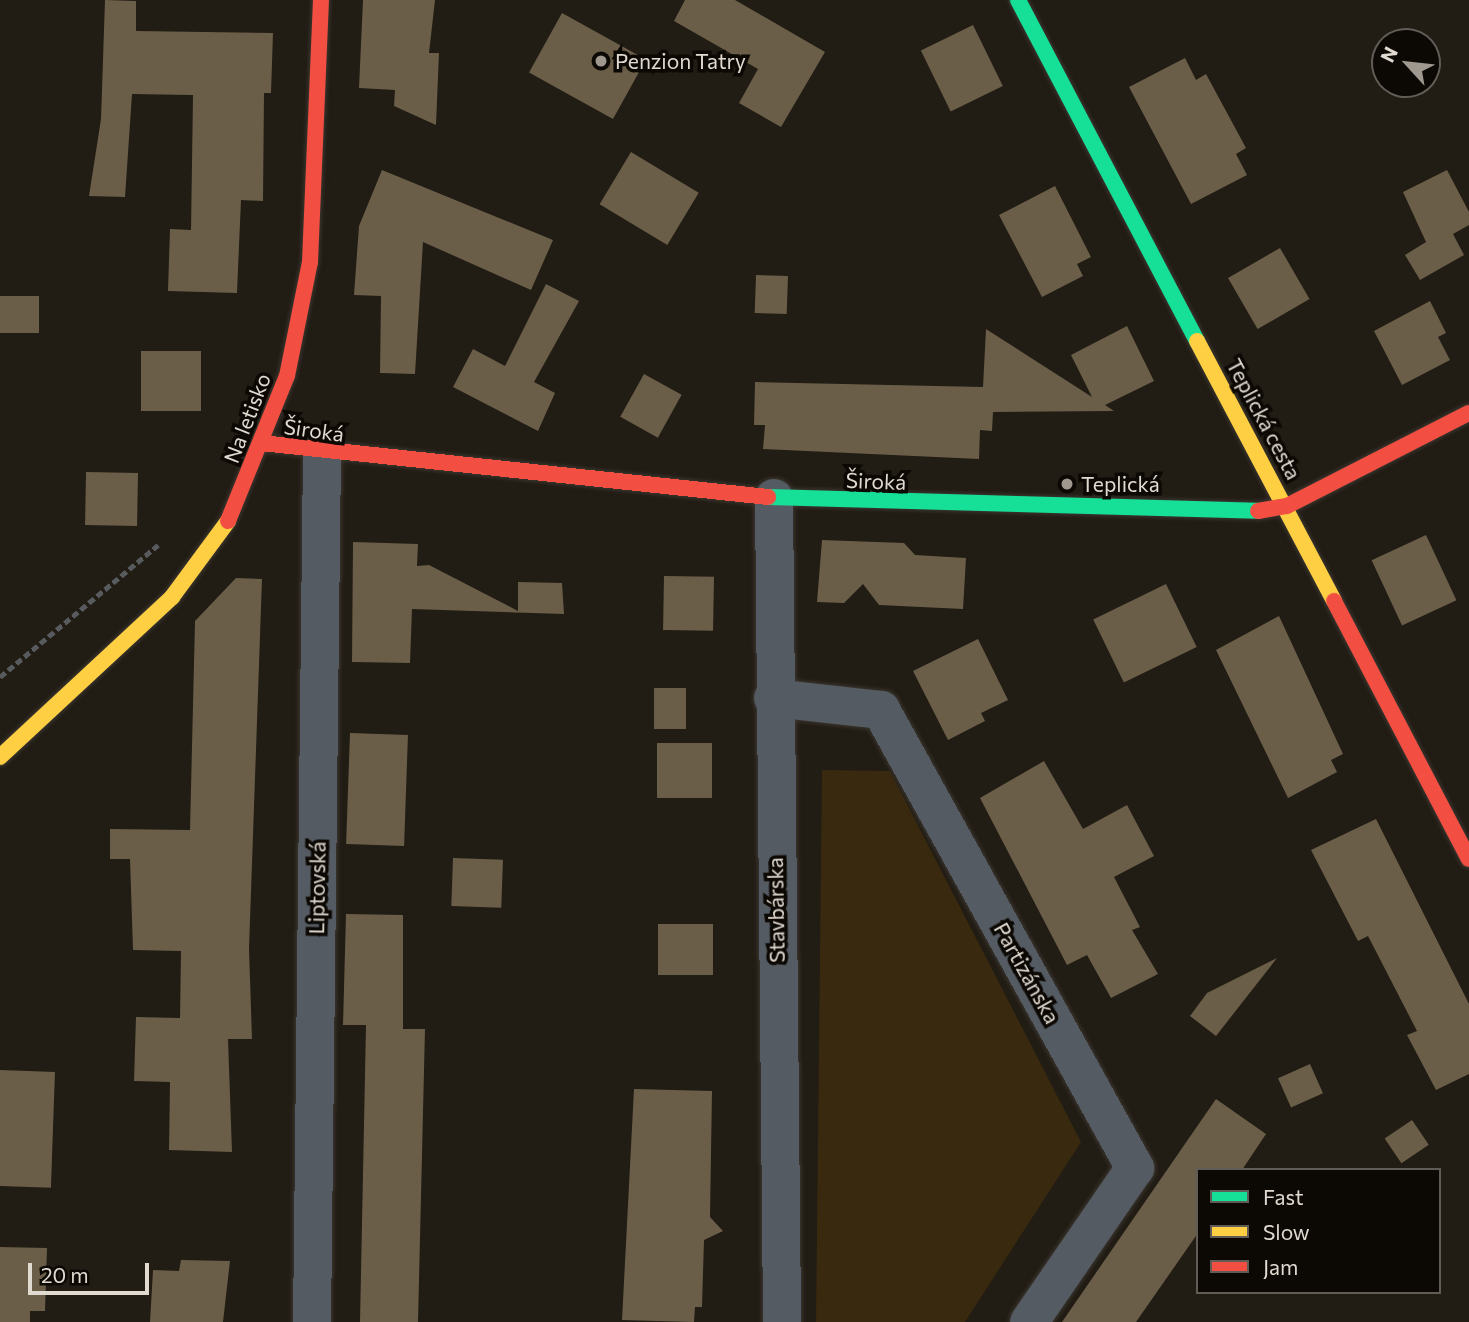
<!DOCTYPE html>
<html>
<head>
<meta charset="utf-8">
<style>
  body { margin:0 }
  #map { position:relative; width:1469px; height:1322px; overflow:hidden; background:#211c14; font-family:Commissioner,sans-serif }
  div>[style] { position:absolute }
  .green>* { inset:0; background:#39290f }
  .building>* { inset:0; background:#6b5e48; transform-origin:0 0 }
  .path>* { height:4.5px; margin-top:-2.25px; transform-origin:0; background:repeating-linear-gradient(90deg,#585b5e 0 7px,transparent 0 10.5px) }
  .roads { filter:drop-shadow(0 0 2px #3b362f) drop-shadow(0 0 2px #3b362f) }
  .street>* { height:38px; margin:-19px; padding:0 19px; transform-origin:19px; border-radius:19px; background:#555b62 }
  .fast>* { height:16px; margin:-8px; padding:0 8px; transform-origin:8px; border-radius:8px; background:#16e098 }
  .slow>* { height:16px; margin:-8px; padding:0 8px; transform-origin:8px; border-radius:8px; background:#ffcf43 }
  .jam>* { height:16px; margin:-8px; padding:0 8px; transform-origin:8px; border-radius:8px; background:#f24e42 }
  .dots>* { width:19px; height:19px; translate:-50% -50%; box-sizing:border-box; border:4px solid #0c0804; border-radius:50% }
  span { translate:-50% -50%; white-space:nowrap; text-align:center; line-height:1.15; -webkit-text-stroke:7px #0c0804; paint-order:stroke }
  .poi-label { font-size:21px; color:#e1dad1 }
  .left { translate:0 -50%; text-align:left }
  .street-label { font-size:21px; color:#e1dad1 }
  .legend { position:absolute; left:1196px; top:1168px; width:245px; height:126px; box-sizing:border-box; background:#0c0804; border:2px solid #615c56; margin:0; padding:9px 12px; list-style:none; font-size:21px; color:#e1dad1 }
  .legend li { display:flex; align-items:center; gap:14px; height:35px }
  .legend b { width:35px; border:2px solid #615c56 }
  .north { position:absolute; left:1371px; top:28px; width:70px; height:70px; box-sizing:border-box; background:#0c0804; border:2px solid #615c56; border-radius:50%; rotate:297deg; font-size:19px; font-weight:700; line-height:28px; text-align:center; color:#e1dad1 }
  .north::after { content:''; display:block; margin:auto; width:24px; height:32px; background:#9e988f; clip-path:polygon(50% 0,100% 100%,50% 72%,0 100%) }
  .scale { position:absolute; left:28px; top:1263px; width:121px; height:32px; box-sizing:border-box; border:4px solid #e1dad1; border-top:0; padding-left:9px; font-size:21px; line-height:24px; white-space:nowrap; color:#e1dad1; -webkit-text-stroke:5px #0c0804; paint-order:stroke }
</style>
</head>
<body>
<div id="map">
  <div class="green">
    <div style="clip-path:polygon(822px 770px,890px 771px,1081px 1142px,965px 1322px,816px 1322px)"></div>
  </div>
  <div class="building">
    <div style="clip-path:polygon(105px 0,136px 1px,136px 31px,273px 33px,271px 93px,264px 93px,263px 201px,241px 200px,237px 293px,168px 291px,170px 229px,191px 230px,193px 95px,132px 94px,125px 197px,89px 196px,101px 119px)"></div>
    <div style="clip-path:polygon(363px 0,435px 0,429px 53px,439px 53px,436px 125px,394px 106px,395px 90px,359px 88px)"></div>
    <div style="clip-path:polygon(685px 0,735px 0,825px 52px,781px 127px,739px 103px,758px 69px,674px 21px)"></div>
    <div style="left:562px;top:13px;width:96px;height:68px;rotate:29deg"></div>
    <div style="left:973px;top:25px;width:68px;height:58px;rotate:64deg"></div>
    <div style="clip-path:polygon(1185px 58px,1196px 80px,1206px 74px,1246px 148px,1236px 154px,1247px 175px,1191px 204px,1129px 87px)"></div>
    <div style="left:631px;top:152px;width:79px;height:61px;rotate:31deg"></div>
    <div style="clip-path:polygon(382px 170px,553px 240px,531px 290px,423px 242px,415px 374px,380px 373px,381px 296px,354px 295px,359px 226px)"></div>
    <div style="clip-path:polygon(1447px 170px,1469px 212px,1469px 225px,1453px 234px,1464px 255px,1420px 280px,1405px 255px,1426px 242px,1403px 192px)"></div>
    <div style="clip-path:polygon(1055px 186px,1091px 257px,1077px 264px,1083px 276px,1042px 297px,999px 215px)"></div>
    <div style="left:1280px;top:248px;width:59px;height:60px;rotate:60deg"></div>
    <div style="left:756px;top:275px;width:32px;height:38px;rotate:2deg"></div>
    <div style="clip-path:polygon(546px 284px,579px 301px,534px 382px,555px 393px,538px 431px,453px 387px,473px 349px,505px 366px)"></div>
    <div style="left:0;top:296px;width:39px;height:37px"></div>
    <div style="clip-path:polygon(1430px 301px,1446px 333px,1438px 337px,1450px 360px,1402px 385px,1374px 331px)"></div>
    <div style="clip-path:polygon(1127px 326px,1154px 381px,1105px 405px,1114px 411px,993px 412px,992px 431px,980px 430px,979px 459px,763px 449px,765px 425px,754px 425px,755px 382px,983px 387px,986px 329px,1092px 397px,1071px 355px)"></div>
    <div style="left:141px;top:351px;width:60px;height:60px"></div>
    <div style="left:644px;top:374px;width:43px;height:49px;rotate:29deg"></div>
    <div style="left:86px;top:472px;width:52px;height:53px;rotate:1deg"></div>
    <div style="left:1426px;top:535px;width:72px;height:60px;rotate:65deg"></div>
    <div style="clip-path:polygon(822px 540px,904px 543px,915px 555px,966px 558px,963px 609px,879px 605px,863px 584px,844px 603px,817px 602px)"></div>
    <div style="clip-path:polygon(353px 542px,418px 544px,417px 566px,429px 565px,518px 611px,518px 582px,562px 583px,564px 614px,412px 609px,410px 663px,352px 662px)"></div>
    <div style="left:664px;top:576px;width:50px;height:54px;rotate:1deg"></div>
    <div style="clip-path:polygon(236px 578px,262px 579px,249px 949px,252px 1039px,228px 1039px,232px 1152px,169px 1150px,170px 1082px,134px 1081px,136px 1017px,180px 1018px,181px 951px,133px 950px,130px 859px,110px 859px,110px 829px,190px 830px,195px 621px)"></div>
    <div style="left:1166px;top:584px;width:70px;height:81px;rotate:64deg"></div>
    <div style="clip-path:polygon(1279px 616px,1343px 754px,1331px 760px,1337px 772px,1288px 798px,1216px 650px)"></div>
    <div style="clip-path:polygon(978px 639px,1008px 700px,981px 713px,985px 721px,948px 740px,913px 671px)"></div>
    <div style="left:654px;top:688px;width:32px;height:41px"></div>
    <div style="left:350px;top:733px;width:58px;height:111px;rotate:2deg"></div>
    <div style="left:657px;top:743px;width:55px;height:55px"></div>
    <div style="clip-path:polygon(1044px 761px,1083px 829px,1127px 805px,1154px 856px,1114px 877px,1140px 927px,1132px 930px,1158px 974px,1111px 998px,1087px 955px,1067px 965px,980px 798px)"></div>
    <div style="clip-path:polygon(1376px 819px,1469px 1004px,1469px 1074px,1436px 1090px,1407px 1035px,1417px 1031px,1368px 936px,1358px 941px,1311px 850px)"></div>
    <div style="left:453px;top:858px;width:50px;height:48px;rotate:2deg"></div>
    <div style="clip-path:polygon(346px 914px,403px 915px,403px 1029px,425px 1029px,418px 1322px,360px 1322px,366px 1025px,343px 1025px)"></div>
    <div style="left:658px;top:924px;width:55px;height:51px"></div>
    <div style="clip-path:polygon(1277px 958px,1216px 1036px,1190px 1016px,1207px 993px)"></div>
    <div style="left:1310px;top:1064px;width:32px;height:35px;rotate:66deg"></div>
    <div style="left:0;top:1070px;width:55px;height:116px;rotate:2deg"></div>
    <div style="clip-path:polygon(634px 1089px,712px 1091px,710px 1217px,723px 1231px,704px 1240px,702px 1307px,695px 1307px,694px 1322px,622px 1320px)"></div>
    <div style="clip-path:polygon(1216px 1099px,1266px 1134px,1242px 1170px,1198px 1170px,1198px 1233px,1136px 1322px,1062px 1322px)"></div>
    <div style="left:1412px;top:1120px;width:30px;height:33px;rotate:56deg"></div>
    <div style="clip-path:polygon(0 1247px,47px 1248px,45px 1311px,30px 1311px,30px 1322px,0 1322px)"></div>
    <div style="clip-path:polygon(181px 1260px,230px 1261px,223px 1322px,150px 1322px,153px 1270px,179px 1271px)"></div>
  </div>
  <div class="path">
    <div style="left:0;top:677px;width:206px;rotate:-39.9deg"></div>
  </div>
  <div class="roads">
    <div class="street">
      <div style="left:774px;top:498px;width:824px;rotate:89.44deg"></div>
      <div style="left:773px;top:698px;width:109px;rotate:6.3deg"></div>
      <div style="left:881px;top:710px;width:524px;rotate:60.99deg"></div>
      <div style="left:1135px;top:1168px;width:187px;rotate:124.5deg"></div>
      <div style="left:312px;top:1322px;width:868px;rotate:-89.34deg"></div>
    </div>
    <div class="fast">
      <div style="left:1018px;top:0;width:385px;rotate:62.3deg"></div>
      <div style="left:768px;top:497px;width:490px;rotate:1.6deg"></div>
    </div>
    <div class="slow">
      <div style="left:1197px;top:341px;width:294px;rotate:62.2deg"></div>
      <div style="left:0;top:757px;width:235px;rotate:-42.9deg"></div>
      <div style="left:172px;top:597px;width:94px;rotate:-53.6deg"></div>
    </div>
    <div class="jam">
      <div style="left:261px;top:443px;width:510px;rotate:6.08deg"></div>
      <div style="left:1258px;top:511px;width:29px;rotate:-10deg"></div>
      <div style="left:1287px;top:506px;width:204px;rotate:-27.1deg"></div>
      <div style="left:228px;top:521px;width:157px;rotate:-67.9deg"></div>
      <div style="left:287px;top:376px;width:116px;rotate:-78.6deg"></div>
      <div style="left:310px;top:262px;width:262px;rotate:-87.6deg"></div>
      <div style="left:1334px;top:601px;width:291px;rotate:62.4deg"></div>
    </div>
  </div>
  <div class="dots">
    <div style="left:601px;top:61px;background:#9e988f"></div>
    <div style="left:1067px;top:484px;background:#9e988f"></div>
  </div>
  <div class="poi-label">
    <span class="left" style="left:615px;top:61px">Penzion Tatry</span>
    <span class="left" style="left:1081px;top:484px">Teplická</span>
  </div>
  <div class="street-label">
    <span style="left:247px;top:418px;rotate:-69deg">Na letisko</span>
    <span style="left:1264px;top:419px;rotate:62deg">Teplická cesta</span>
    <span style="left:314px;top:430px;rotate:8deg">Široká</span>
    <span style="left:876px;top:481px;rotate:2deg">Široká</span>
    <span style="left:317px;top:888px;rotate:-89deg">Liptovská</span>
    <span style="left:776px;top:910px;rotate:-91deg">Stavbárska</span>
    <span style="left:1027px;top:973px;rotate:61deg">Partizánska</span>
  </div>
  <ul class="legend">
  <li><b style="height:9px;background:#16e098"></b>Fast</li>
  <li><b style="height:9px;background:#ffcf43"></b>Slow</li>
  <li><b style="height:9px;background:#f24e42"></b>Jam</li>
  </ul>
  <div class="north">N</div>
  <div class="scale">20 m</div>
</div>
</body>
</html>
